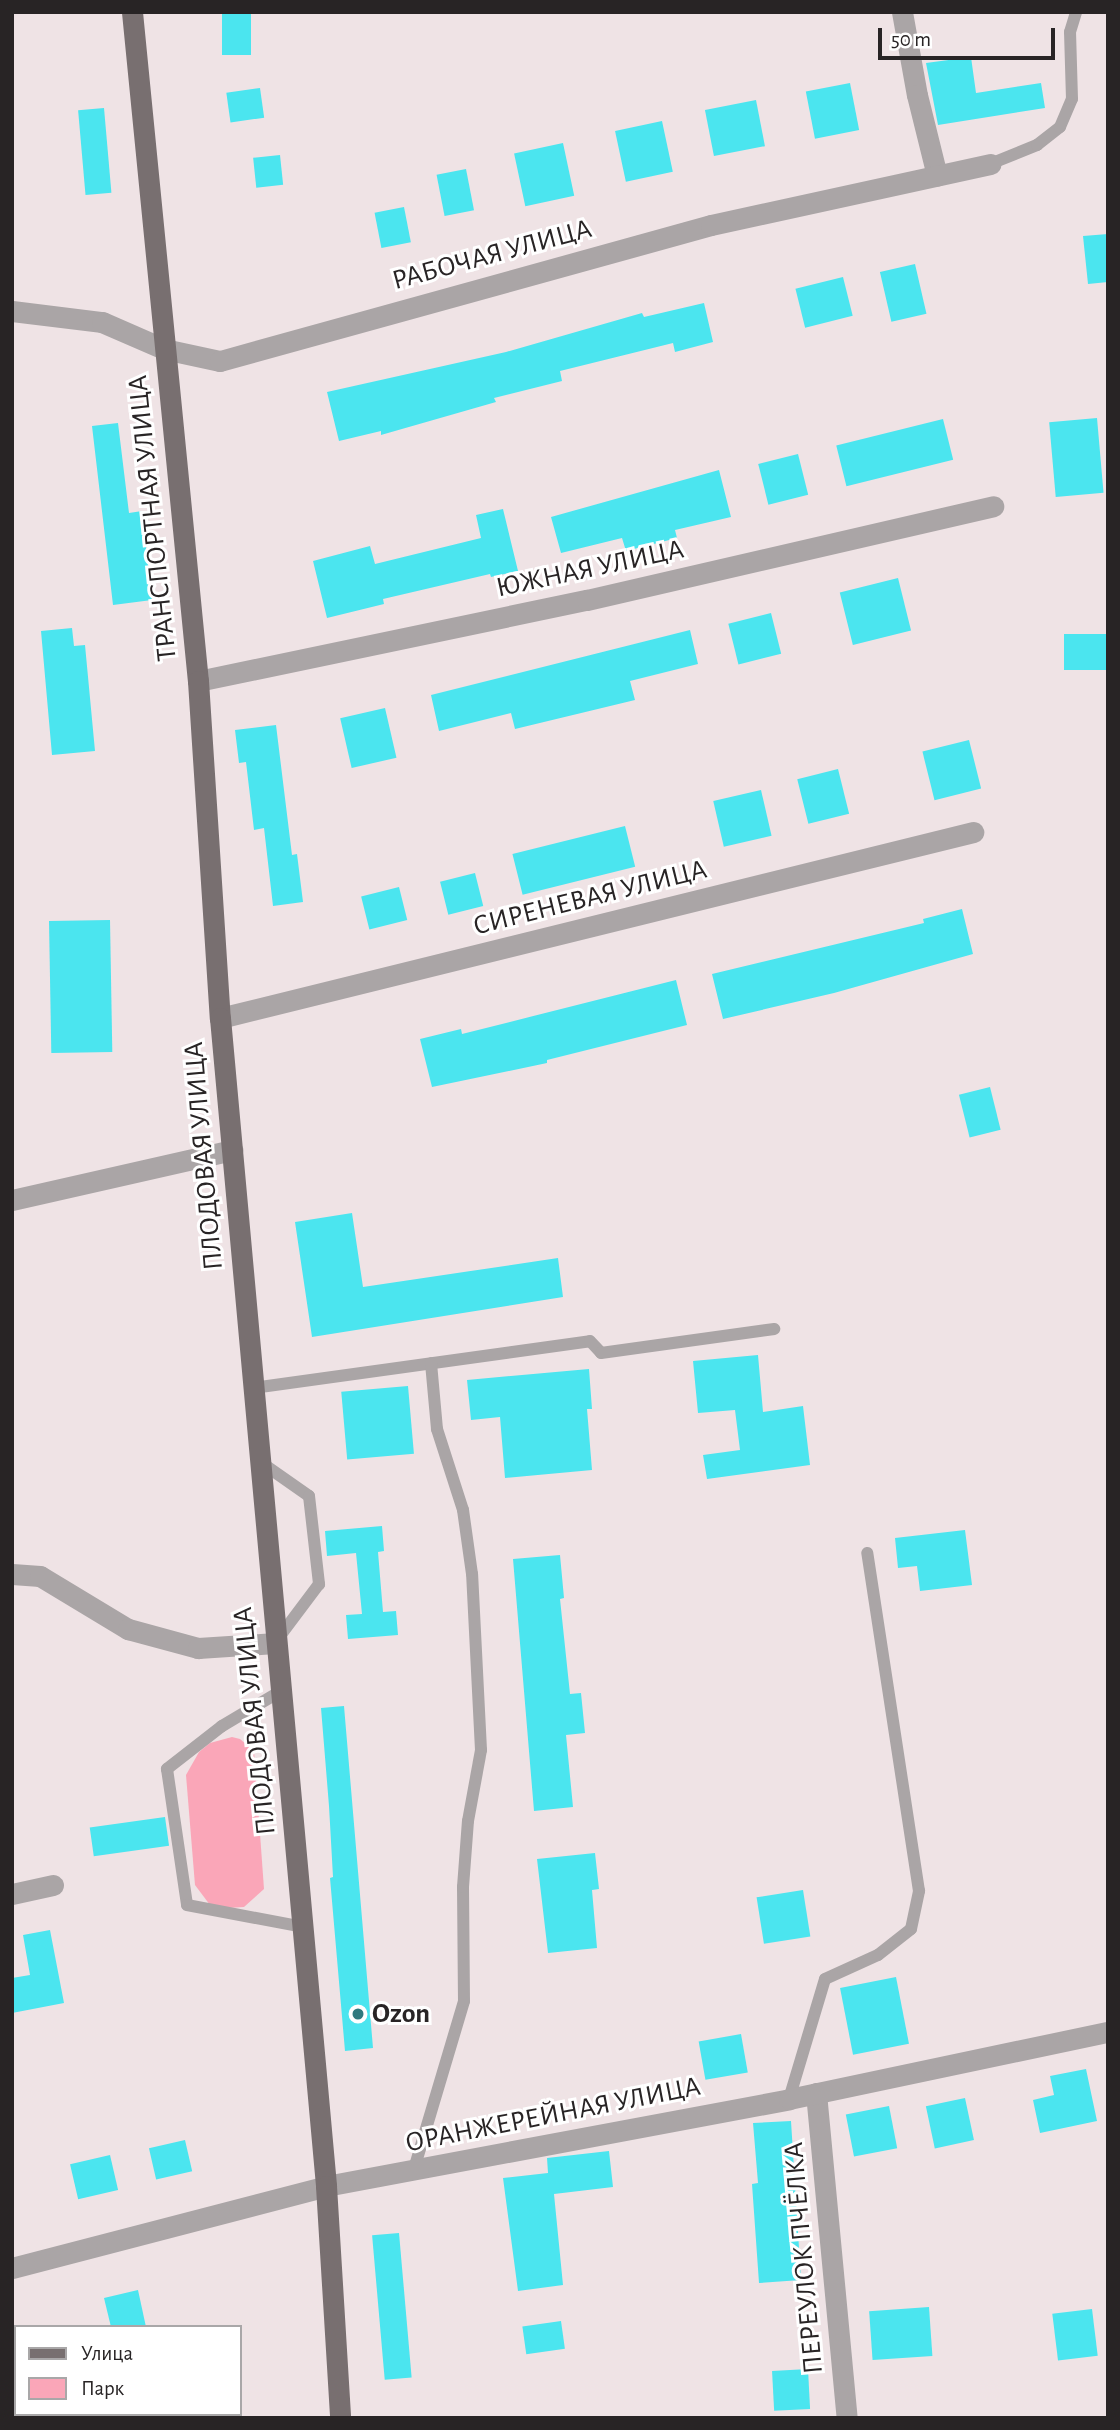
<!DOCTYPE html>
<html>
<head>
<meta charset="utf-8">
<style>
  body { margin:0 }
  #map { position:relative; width:1120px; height:2430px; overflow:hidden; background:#efe3e5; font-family:"Alegreya Sans",sans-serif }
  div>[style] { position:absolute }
  .green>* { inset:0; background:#faa6b8 }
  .building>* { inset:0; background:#4be5ef; transform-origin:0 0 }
  .service>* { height:12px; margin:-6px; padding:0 6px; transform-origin:6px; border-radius:6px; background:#aaa5a6 }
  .minor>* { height:21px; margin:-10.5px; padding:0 10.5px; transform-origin:10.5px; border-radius:10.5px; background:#aaa5a6 }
  .primary>* { height:21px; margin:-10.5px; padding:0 10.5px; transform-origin:10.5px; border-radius:10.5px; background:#786f70 }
  .dots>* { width:19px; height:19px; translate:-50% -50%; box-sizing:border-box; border:4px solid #fff; border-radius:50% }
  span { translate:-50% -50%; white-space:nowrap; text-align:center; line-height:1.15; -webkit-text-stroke:6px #fff; paint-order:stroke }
  .street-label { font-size:28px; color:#282425 }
  .poi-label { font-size:28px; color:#282425; font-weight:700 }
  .left { translate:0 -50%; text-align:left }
  .frame { position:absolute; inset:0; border:14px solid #282425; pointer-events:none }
  .legend { position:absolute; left:14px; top:2325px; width:228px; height:91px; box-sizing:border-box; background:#fff; border:2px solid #a9a7a8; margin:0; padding:9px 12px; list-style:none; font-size:21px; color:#282425 }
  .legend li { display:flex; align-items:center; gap:14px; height:35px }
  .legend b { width:35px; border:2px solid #a9a7a8 }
  .scale { position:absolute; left:878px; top:28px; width:177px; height:32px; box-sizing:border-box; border:4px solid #282425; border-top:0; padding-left:9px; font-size:21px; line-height:24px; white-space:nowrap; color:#282425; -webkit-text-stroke:5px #fff; paint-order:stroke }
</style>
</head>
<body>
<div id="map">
  <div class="green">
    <div style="clip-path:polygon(232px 1737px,240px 1739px,254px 1751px,264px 1889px,244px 1907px,227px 1908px,210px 1905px,195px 1885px,186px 1775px,199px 1752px,210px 1743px)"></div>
  </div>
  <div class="building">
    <div style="left:222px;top:12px;width:29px;height:43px"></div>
    <div style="clip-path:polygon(971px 57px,976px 93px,1041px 83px,1045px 108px,938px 125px,926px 63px)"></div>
    <div style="left:850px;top:83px;width:48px;height:45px;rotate:79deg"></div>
    <div style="left:260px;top:88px;width:30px;height:34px;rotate:82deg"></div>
    <div style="left:756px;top:100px;width:47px;height:52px;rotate:79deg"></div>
    <div style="left:104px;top:108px;width:85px;height:26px;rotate:85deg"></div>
    <div style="left:662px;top:121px;width:52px;height:48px;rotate:78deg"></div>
    <div style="left:563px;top:143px;width:54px;height:50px;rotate:78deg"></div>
    <div style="left:280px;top:155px;width:30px;height:27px;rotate:84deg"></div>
    <div style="left:466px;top:169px;width:42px;height:30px;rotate:79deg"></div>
    <div style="left:404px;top:207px;width:36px;height:30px;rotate:79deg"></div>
    <div style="clip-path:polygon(1108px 234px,1108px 282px,1088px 284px,1083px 236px)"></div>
    <div style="left:915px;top:264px;width:51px;height:36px;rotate:77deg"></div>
    <div style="left:843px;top:277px;width:40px;height:49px;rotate:76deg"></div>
    <div style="clip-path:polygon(704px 303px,713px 342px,675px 352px,673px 343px,560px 371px,562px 381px,494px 398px,496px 402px,381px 435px,381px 431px,339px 441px,327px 392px,506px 352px,642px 313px,644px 317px)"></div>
    <div style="left:1097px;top:418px;width:75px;height:48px;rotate:85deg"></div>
    <div style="left:943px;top:419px;width:42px;height:110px;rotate:76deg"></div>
    <div style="clip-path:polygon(118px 423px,129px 513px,142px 511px,152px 600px,113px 605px,92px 426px)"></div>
    <div style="left:798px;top:454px;width:42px;height:41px;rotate:76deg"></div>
    <div style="clip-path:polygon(719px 470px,731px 517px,675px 530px,677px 538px,626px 551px,622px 538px,561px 553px,551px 517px)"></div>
    <div style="clip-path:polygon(503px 509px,518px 571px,491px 577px,490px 574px,383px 599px,384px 604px,327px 618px,313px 561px,370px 546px,375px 564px,481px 538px,476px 515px)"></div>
    <div style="left:898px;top:578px;width:54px;height:60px;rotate:76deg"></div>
    <div style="left:771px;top:613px;width:42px;height:44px;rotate:76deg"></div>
    <div style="clip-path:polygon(72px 628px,74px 646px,85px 645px,95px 751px,52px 755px,41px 631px)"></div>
    <div style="clip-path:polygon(690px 630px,698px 664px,630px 681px,635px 700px,515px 729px,511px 713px,439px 731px,431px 695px)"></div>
    <div style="left:1108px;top:634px;width:36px;height:44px;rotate:90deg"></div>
    <div style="left:385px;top:708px;width:51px;height:46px;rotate:77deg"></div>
    <div style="clip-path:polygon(276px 725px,292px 855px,297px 854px,303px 902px,273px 906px,264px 828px,254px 830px,246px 762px,239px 763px,235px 730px)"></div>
    <div style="left:969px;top:740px;width:50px;height:48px;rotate:76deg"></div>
    <div style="left:838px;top:769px;width:46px;height:42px;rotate:76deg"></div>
    <div style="left:761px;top:790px;width:47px;height:49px;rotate:77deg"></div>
    <div style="left:625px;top:826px;width:42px;height:116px;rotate:76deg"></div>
    <div style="left:475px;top:873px;width:34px;height:36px;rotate:76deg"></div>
    <div style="left:399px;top:887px;width:34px;height:39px;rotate:76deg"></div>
    <div style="clip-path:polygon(962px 909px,973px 954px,834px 993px,723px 1019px,712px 974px,924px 923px,923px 919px)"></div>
    <div style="left:110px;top:920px;width:132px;height:61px;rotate:89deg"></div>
    <div style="clip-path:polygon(676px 980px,687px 1025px,547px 1060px,547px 1063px,432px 1087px,420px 1039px,461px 1029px,462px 1034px)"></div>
    <div style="left:990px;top:1087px;width:44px;height:32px;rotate:76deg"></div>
    <div style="clip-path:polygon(352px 1213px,363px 1287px,558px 1258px,563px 1297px,312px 1337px,295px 1222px)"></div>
    <div style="clip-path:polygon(758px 1355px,763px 1412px,803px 1406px,810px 1465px,707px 1479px,703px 1455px,740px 1450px,735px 1410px,698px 1413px,693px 1361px)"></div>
    <div style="clip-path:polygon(589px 1369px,592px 1409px,587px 1409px,592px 1470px,505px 1478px,500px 1417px,471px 1420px,467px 1380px)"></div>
    <div style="left:408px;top:1386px;width:68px;height:67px;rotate:85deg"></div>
    <div style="clip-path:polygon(382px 1526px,384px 1551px,378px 1552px,383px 1612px,396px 1611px,398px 1635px,348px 1639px,346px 1615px,362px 1614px,356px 1553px,327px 1556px,325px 1531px)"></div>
    <div style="clip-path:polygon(965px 1530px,972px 1585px,920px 1591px,917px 1566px,898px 1568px,895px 1538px)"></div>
    <div style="clip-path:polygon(560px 1555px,564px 1598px,560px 1599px,570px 1694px,581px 1693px,585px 1733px,566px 1735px,573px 1807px,534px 1811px,513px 1559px)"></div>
    <div style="clip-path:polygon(344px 1706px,373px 2048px,345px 2051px,330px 1878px,333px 1877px,329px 1806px,321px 1708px)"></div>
    <div style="left:165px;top:1817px;width:29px;height:76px;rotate:82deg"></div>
    <div style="clip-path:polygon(595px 1853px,599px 1889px,592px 1890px,597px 1948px,548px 1953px,537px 1859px)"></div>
    <div style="left:803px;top:1890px;width:47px;height:47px;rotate:81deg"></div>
    <div style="clip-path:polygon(50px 1930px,64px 2003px,12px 2013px,12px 1978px,30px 1975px,23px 1935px)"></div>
    <div style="left:896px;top:1977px;width:68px;height:57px;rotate:79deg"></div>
    <div style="left:741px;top:2034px;width:39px;height:43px;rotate:80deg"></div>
    <div style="clip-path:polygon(1086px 2069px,1097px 2121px,1040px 2133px,1033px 2100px,1054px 2095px,1050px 2076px)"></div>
    <div style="left:965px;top:2098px;width:43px;height:40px;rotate:78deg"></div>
    <div style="left:889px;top:2106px;width:43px;height:44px;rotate:79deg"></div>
    <div style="clip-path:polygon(791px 2121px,801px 2280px,759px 2283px,752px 2184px,758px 2183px,753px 2123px)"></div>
    <div style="left:185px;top:2140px;width:32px;height:37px;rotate:77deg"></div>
    <div style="clip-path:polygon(609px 2151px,613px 2187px,554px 2194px,563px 2285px,518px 2291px,503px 2178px,548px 2173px,547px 2158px)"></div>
    <div style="left:110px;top:2155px;width:36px;height:41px;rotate:77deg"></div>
    <div style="left:399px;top:2233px;width:145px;height:27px;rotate:85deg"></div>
    <div style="clip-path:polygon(138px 2290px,146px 2327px,111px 2327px,104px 2298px)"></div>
    <div style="left:929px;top:2307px;width:49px;height:60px;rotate:86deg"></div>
    <div style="left:1092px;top:2309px;width:47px;height:40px;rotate:83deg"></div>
    <div style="left:561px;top:2321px;width:28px;height:39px;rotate:82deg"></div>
    <div style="left:808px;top:2369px;width:40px;height:36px;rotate:87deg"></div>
  </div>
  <div class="service">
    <div style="left:990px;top:164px;width:51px;rotate:-22deg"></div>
    <div style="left:1037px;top:145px;width:29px;rotate:-38deg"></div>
    <div style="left:1060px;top:127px;width:30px;rotate:-67deg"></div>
    <div style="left:1072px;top:99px;width:67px;rotate:-91.7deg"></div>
    <div style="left:1070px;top:32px;width:21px;rotate:-73deg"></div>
    <div style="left:253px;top:1388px;width:340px;rotate:-7.9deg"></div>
    <div style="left:590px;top:1341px;width:16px;rotate:47deg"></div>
    <div style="left:601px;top:1353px;width:175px;rotate:-7.9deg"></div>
    <div style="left:259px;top:1461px;width:61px;rotate:35deg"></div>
    <div style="left:309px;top:1496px;width:89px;rotate:83.5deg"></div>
    <div style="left:319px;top:1584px;width:70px;rotate:126.9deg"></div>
    <div style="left:281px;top:1691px;width:69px;rotate:149.3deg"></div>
    <div style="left:222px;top:1726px;width:70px;rotate:142deg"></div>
    <div style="left:167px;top:1769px;width:137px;rotate:81.6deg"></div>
    <div style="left:187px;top:1905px;width:118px;rotate:10.7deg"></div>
    <div style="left:789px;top:2099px;width:125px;rotate:-73.3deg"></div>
    <div style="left:825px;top:1979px;width:58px;rotate:-24.4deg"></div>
    <div style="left:878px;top:1955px;width:42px;rotate:-38.2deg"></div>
    <div style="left:911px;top:1929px;width:39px;rotate:-78deg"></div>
    <div style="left:919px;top:1891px;width:342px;rotate:-98.7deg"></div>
    <div style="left:414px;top:2169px;width:175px;rotate:-73.4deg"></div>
    <div style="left:464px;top:2001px;width:114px;rotate:-90.5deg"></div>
    <div style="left:463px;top:1887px;width:66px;rotate:-85.7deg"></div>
    <div style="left:468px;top:1821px;width:72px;rotate:-79.6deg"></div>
    <div style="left:481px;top:1750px;width:176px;rotate:-92.9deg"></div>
    <div style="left:472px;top:1574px;width:65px;rotate:-98deg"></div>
    <div style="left:463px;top:1510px;width:85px;rotate:-107.8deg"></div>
    <div style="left:437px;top:1429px;width:66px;rotate:-95.2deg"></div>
  </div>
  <div class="minor">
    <div style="left:902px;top:12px;width:84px;rotate:79.8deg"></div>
    <div style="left:917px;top:95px;width:83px;rotate:76.1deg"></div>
    <div style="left:12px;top:311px;width:91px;rotate:7deg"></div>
    <div style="left:102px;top:322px;width:68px;rotate:23.5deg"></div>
    <div style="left:164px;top:349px;width:57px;rotate:12.1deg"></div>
    <div style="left:220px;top:361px;width:509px;rotate:-15.48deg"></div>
    <div style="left:711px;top:225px;width:286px;rotate:-12.3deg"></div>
    <div style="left:198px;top:681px;width:397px;rotate:-11.8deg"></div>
    <div style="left:587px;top:600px;width:417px;rotate:-13deg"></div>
    <div style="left:220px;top:1018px;width:776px;rotate:-13.87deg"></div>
    <div style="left:12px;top:1200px;width:226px;rotate:-12.8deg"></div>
    <div style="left:12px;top:1574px;width:28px;rotate:4deg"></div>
    <div style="left:40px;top:1576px;width:103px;rotate:31.1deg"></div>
    <div style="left:128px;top:1629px;width:73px;rotate:15.2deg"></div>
    <div style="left:198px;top:1648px;width:77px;rotate:-3.7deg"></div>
    <div style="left:12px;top:1894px;width:42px;rotate:-12.4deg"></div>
    <div style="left:816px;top:2093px;width:326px;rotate:84.6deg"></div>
    <div style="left:12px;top:2268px;width:325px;rotate:-14.6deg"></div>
    <div style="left:326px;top:2186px;width:471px;rotate:-10.6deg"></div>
    <div style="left:789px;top:2099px;width:326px;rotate:-11.9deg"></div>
  </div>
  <div class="primary">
    <div style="left:132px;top:12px;width:672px;rotate:84.37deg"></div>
    <div style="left:198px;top:681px;width:338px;rotate:86.3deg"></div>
    <div style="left:220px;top:1018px;width:1173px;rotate:84.81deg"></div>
    <div style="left:326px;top:2186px;width:232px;rotate:86.5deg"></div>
  </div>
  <div class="dots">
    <div style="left:358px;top:2014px;background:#30797e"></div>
  </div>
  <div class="street-label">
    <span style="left:492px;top:255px;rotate:-15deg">РАБОЧАЯ УЛИЦА</span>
    <span style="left:153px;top:518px;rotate:-96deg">ТРАНСПОРТНАЯ УЛИЦА</span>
    <span style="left:590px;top:569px;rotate:-12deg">ЮЖНАЯ УЛИЦА</span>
    <span style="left:590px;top:898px;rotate:-14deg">СИРЕНЕВАЯ УЛИЦА</span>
    <span style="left:204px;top:1156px;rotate:-95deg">ПЛОДОВАЯ УЛИЦА</span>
    <span style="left:255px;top:1721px;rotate:-96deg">ПЛОДОВАЯ УЛИЦА</span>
    <span style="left:553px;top:2115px;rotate:-11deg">ОРАНЖЕРЕЙНАЯ УЛИЦА</span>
    <span style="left:804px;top:2258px;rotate:-95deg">ПЕРЕУЛОК ПЧЁЛКА</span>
  </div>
  <div class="poi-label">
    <span class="left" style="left:372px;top:2014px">Ozon</span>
  </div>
  <div class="frame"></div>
  <ul class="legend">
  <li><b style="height:9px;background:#786f70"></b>Улица</li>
  <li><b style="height:19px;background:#faa6b8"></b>Парк</li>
  </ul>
  <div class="scale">50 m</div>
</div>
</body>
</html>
